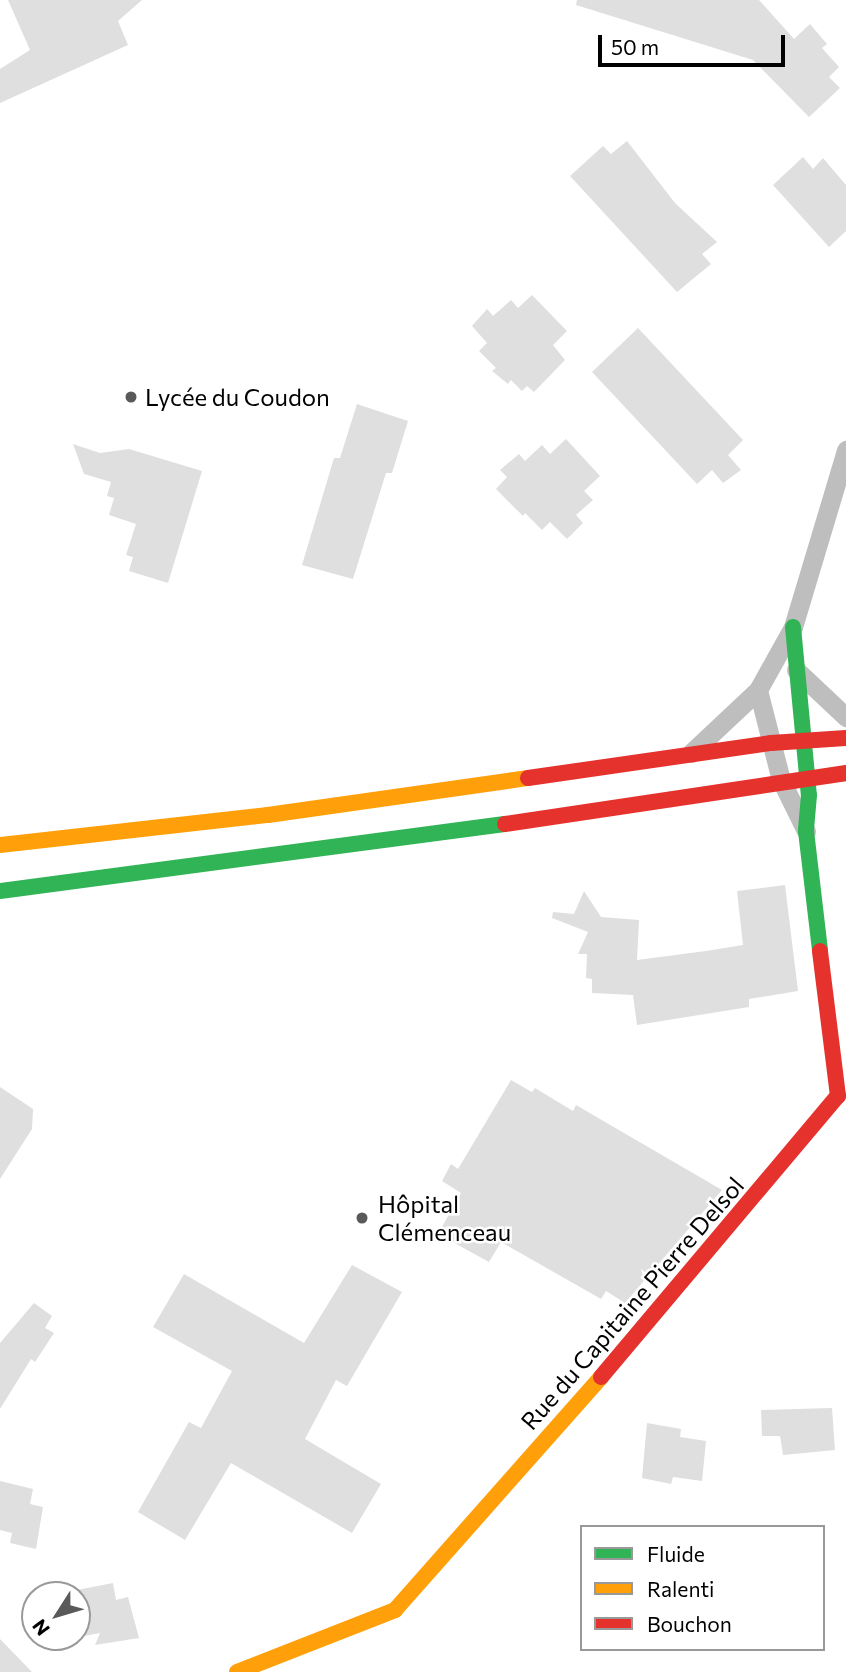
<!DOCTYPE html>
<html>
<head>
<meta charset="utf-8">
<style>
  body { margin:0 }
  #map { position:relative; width:846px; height:1672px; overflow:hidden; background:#fff; font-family:Commissioner,sans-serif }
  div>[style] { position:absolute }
  .building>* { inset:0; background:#dfdfdf }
  .street>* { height:19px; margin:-9.5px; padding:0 9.5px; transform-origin:9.5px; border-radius:9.5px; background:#bebebe }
  .fast>* { height:16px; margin:-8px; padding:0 8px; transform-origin:8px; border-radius:8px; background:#30b455 }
  .slow>* { height:16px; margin:-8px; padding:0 8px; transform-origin:8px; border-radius:8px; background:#ff9f0a }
  .jam>* { height:16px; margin:-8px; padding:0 8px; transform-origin:8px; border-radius:8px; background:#e5322d }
  .dots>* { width:19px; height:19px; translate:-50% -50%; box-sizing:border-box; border:4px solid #fff; border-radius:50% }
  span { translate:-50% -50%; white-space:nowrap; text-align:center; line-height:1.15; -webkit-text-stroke:5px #fff; paint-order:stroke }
  .poi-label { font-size:24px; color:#000 }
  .left { translate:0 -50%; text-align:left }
  .street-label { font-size:24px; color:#000 }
  .legend { position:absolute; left:580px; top:1525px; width:245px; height:126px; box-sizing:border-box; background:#fff; border:2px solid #999; margin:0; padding:9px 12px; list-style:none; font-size:21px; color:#000 }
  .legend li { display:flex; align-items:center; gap:14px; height:35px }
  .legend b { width:35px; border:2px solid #999 }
  .north { position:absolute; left:21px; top:1581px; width:70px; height:70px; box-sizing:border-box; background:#fff; border:2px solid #999; border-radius:50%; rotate:233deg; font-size:19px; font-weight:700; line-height:28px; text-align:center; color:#000 }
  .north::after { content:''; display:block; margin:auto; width:24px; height:32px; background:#595959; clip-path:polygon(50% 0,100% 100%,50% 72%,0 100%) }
  .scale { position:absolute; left:598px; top:35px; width:187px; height:32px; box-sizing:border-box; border:4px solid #000; border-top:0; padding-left:9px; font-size:21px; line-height:24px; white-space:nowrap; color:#000; -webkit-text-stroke:5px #fff; paint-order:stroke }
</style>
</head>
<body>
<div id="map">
  <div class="building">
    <div style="clip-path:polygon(8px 0,142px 0,118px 21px,128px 45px,0 103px,0 69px,30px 50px)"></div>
    <div style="clip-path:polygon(577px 0,759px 0,794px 39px,810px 24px,827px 44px,822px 48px,839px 67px,829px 77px,840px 88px,809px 117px,753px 60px,576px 5px)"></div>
    <div style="clip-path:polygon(627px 141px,675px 203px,717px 242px,702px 254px,711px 264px,677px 292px,570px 176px,603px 146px,611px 154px)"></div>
    <div style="clip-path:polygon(803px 157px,813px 169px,823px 158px,846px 185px,846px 231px,829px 247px,773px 185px)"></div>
    <div style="clip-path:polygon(532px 295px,567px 331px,553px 345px,565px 360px,534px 392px,527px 386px,522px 391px,511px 380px,508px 384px,492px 371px,496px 368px,479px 351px,487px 343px,472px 326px,487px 309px,493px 316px,511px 300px,518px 308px)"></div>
    <div style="clip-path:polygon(638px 328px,743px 440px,728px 455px,741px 470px,723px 483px,712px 470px,697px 484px,592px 372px)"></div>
    <div style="clip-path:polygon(357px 404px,408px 421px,392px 473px,386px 473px,353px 579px,302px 565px,334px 458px,340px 458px)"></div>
    <div style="clip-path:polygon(566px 439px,600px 476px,584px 491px,593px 500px,576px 515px,583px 523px,567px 539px,550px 522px,542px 530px,525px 513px,523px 516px,496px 489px,507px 477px,500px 470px,519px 454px,525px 461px,542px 445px,550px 454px)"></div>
    <div style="clip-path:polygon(73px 444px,100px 453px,129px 449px,202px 471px,168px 583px,129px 571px,133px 557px,126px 555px,136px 524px,109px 515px,114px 498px,107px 496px,111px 482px,84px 474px)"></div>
    <div style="clip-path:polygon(785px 885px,798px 991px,749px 999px,749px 1007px,637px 1025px,633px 995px,592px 993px,592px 979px,586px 978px,587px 954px,578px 954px,588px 932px,552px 918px,553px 912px,574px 914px,584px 891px,601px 917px,639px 920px,637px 960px,706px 951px,743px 945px,737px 891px)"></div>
    <div style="clip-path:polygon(511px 1080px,532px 1092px,535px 1088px,573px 1111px,576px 1105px,722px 1190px,625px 1303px,606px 1291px,601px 1299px,501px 1242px,489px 1262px,438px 1234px,461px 1193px,442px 1181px,451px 1164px,458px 1169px)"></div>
    <div style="clip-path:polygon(0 1087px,33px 1109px,32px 1129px,0 1179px)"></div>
    <div style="clip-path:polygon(352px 1265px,402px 1292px,347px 1386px,336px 1380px,305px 1439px,381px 1484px,352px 1533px,231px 1463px,185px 1540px,138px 1512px,189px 1422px,201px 1428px,232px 1371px,153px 1327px,184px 1274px,304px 1343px)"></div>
    <div style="clip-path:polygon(34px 1303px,52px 1316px,45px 1328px,54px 1333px,35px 1362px,31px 1359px,0 1409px,0 1343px)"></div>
    <div style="clip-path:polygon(832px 1408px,835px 1450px,783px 1455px,780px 1436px,762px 1436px,761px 1410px)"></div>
    <div style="clip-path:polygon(647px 1423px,681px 1429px,680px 1437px,706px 1441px,702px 1481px,673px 1477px,671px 1484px,642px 1478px)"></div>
    <div style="clip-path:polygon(0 1481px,33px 1489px,30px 1504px,43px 1507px,36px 1549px,10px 1543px,12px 1533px,0 1530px)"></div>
    <div style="clip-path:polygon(113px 1583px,116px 1600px,128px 1597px,139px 1638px,95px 1645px,100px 1633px,79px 1637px,77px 1590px)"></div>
    <div style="clip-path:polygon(0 1639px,32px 1672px,0 1672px)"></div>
  </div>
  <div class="street">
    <div style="left:796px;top:670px;width:69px;rotate:43.2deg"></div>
    <div style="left:758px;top:690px;width:93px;rotate:75.7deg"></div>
    <div style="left:781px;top:780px;width:57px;rotate:63.9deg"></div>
    <div style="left:691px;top:753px;width:92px;rotate:-43.2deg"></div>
    <div style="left:758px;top:690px;width:72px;rotate:-60.9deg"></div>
    <div style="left:793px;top:627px;width:185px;rotate:-73.3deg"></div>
  </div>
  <div class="fast">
    <div style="left:793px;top:627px;width:169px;rotate:84.6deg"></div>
    <div style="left:809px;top:795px;width:36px;rotate:95deg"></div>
    <div style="left:806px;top:831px;width:121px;rotate:83.3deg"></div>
    <div style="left:0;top:891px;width:509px;rotate:-7.56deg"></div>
  </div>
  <div class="slow">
    <div style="left:0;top:845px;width:270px;rotate:-6.4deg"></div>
    <div style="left:268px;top:815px;width:263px;rotate:-8.1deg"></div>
    <div style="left:237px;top:1672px;width:170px;rotate:-21.4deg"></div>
    <div style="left:395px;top:1610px;width:311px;rotate:-48.5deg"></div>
  </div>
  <div class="jam">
    <div style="left:528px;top:778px;width:246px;rotate:-8.2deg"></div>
    <div style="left:771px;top:743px;width:75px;rotate:-3.8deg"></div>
    <div style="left:505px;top:824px;width:345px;rotate:-8.5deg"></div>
    <div style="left:601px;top:1377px;width:368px;rotate:-49.9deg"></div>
    <div style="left:838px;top:1096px;width:146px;rotate:-97.1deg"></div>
  </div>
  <div class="dots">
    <div style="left:131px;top:397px;background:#595959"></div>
    <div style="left:362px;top:1218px;background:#595959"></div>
  </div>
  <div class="poi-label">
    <span class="left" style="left:145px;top:397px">Lycée du Coudon</span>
    <span class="left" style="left:378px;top:1218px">Hôpital<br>Clémenceau</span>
  </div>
  <div class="street-label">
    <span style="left:632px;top:1303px;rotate:-49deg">Rue du Capitaine Pierre Delsol</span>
  </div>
  <ul class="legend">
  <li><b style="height:9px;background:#30b455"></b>Fluide</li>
  <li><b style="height:9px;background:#ff9f0a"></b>Ralenti</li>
  <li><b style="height:9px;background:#e5322d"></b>Bouchon</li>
  </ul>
  <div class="north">N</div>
  <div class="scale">50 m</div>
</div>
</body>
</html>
